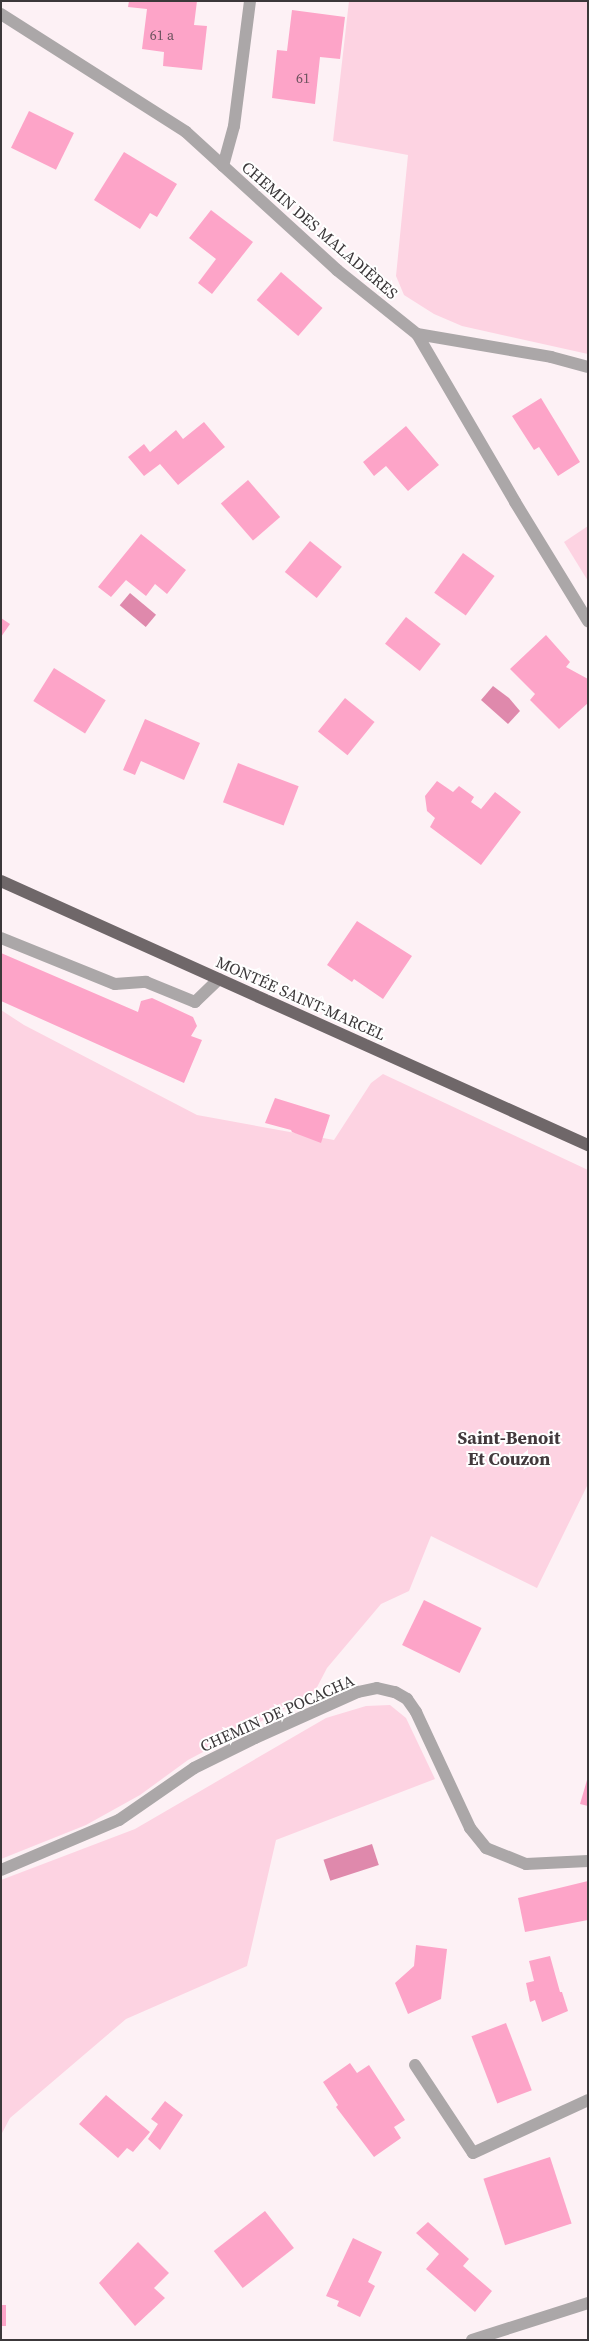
<!DOCTYPE html>
<html>
<head>
<meta charset="utf-8">
<style>
  body { margin:0 }
  #map { position:relative; width:589px; height:2341px; overflow:hidden; background:#fdf1f5; font-family:"Source Serif 4",serif }
  div>[style] { position:absolute }
  .green>* { inset:0; background:#fdd3e2 }
  .water>* { inset:0; background:#df89ac; transform-origin:0 0 }
  .building>* { inset:0; background:#fda4c8; transform-origin:0 0 }
  .minor>* { height:12px; margin:-6px; padding:0 6px; transform-origin:6px; border-radius:6px; background:#aba7a8 }
  .major>* { height:12px; margin:-6px; padding:0 6px; transform-origin:6px; border-radius:6px; background:#6f6769 }
  span { translate:-50% -50%; white-space:nowrap; text-align:center; line-height:1.15; -webkit-text-stroke:4px #fff; paint-order:stroke }
  .number-label { font-size:14px; color:#6c535e }
  .number-label span { -webkit-text-stroke-width:0 }
  .street-label { font-size:16px; color:#3c383a }
  .neighbourhood-label { font-size:18px; color:#42393c; font-weight:700 }
  .frame { position:absolute; inset:0; border:2px solid #3c383a; pointer-events:none }
</style>
</head>
<body>
<div id="map">
  <div class="green">
    <div style="clip-path:polygon(349px 1px,588px 1px,588px 354px,462px 326px,434px 314px,404px 295px,396px 276px,408px 155px,333px 141px)"></div>
    <div style="clip-path:polygon(588px 526px,588px 581px,564px 542px)"></div>
    <div style="clip-path:polygon(1px 1010px,24px 1025px,197px 1115px,334px 1140px,371px 1083px,383px 1074px,588px 1170px,588px 1484px,537px 1588px,431px 1536px,409px 1591px,381px 1604px,327px 1668px,314px 1693px,188px 1760px,140px 1795px,86px 1825px,1px 1859px)"></div>
    <div style="clip-path:polygon(390px 1705px,406px 1718px,435px 1779px,276px 1840px,247px 1966px,126px 2019px,10px 2118px,1px 2135px,1px 1880px,135px 1829px,326px 1718px,366px 1706px)"></div>
  </div>
  <div class="water">
    <div style="left:130px;top:593px;width:34px;height:16px;rotate:40deg"></div>
    <div style="clip-path:polygon(493px 686px,509px 698px,520px 711px,508px 724px,481px 700px)"></div>
    <div style="left:372px;top:1844px;width:22px;height:51px;rotate:72deg"></div>
  </div>
  <div class="building">
    <div style="clip-path:polygon(129px 1px,197px 1px,194px 25px,207px 26px,202px 70px,163px 66px,164px 52px,142px 49px,147px 9px,128px 7px)"></div>
    <div style="clip-path:polygon(292px 10px,345px 17px,340px 59px,320px 57px,315px 104px,272px 98px,277px 50px,287px 51px)"></div>
    <div style="left:29px;top:111px;width:50px;height:41px;rotate:26deg"></div>
    <div style="clip-path:polygon(124px 152px,177px 184px,157px 217px,150px 213px,140px 229px,94px 200px)"></div>
    <div style="clip-path:polygon(211px 210px,253px 242px,212px 294px,198px 283px,216px 259px,189px 238px)"></div>
    <div style="left:281px;top:272px;width:55px;height:37px;rotate:41deg"></div>
    <div style="clip-path:polygon(541px 398px,580px 462px,558px 476px,539px 447px,534px 450px,512px 416px)"></div>
    <div style="clip-path:polygon(204px 422px,225px 447px,178px 485px,160px 464px,144px 476px,128px 457px,144px 444px,150px 452px,176px 430px,183px 439px)"></div>
    <div style="clip-path:polygon(406px 426px,439px 465px,408px 491px,386px 466px,374px 476px,363px 462px)"></div>
    <div style="left:248px;top:480px;width:49px;height:36px;rotate:49deg"></div>
    <div style="clip-path:polygon(141px 534px,186px 570px,167px 594px,155px 584px,146px 596px,126px 580px,111px 597px,98px 587px)"></div>
    <div style="left:310px;top:541px;width:41px;height:40px;rotate:39deg"></div>
    <div style="left:463px;top:553px;width:39px;height:49px;rotate:36deg"></div>
    <div style="left:406px;top:617px;width:44px;height:34px;rotate:38deg"></div>
    <div style="clip-path:polygon(1px 618px,10px 624px,1px 637px)"></div>
    <div style="clip-path:polygon(546px 635px,570px 662px,566px 667px,588px 679px,588px 703px,559px 729px,530px 700px,535px 694px,510px 669px)"></div>
    <div style="left:54px;top:668px;width:61px;height:39px;rotate:32deg"></div>
    <div style="left:345px;top:698px;width:38px;height:43px;rotate:39deg"></div>
    <div style="clip-path:polygon(145px 719px,200px 743px,184px 780px,141px 761px,135px 775px,123px 770px)"></div>
    <div style="left:238px;top:763px;width:65px;height:42px;rotate:21deg"></div>
    <div style="clip-path:polygon(437px 781px,453px 792px,459px 786px,474px 797px,471px 802px,481px 809px,495px 792px,521px 812px,481px 865px,430px 827px,435px 818px,427px 811px,425px 796px)"></div>
    <div style="clip-path:polygon(357px 921px,412px 956px,383px 999px,354px 979px,352px 982px,327px 965px)"></div>
    <div style="clip-path:polygon(1px 953px,138px 1012px,141px 1001px,152px 998px,193px 1017px,197px 1026px,191px 1036px,202px 1040px,184px 1083px,1px 1001px)"></div>
    <div style="clip-path:polygon(275px 1098px,330px 1115px,321px 1143px,292px 1132px,291px 1130px,265px 1123px)"></div>
    <div style="left:424px;top:1600px;width:64px;height:50px;rotate:26deg"></div>
    <div style="clip-path:polygon(587px 1780px,588px 1780px,588px 1806px,580px 1804px)"></div>
    <div style="clip-path:polygon(588px 1881px,588px 1920px,525px 1932px,518px 1898px)"></div>
    <div style="clip-path:polygon(416px 1945px,447px 1949px,441px 1999px,408px 2014px,395px 1983px,414px 1966px)"></div>
    <div style="clip-path:polygon(550px 1956px,560px 1992px,562px 1992px,568px 2011px,542px 2022px,535px 2000px,530px 2002px,526px 1983px,534px 1981px,529px 1961px)"></div>
    <div style="left:506px;top:2023px;width:72px;height:37px;rotate:69deg"></div>
    <div style="clip-path:polygon(350px 2063px,357px 2073px,369px 2065px,405px 2120px,394px 2127px,401px 2138px,374px 2157px,336px 2107px,338px 2105px,323px 2082px)"></div>
    <div style="clip-path:polygon(106px 2095px,150px 2132px,133px 2152px,127px 2148px,118px 2158px,79px 2124px)"></div>
    <div style="clip-path:polygon(165px 2101px,183px 2115px,160px 2150px,148px 2139px,158px 2124px,151px 2119px)"></div>
    <div style="left:550px;top:2157px;width:70px;height:70px;rotate:72deg"></div>
    <div style="left:265px;top:2211px;width:47px;height:65px;rotate:52deg"></div>
    <div style="clip-path:polygon(428px 2222px,469px 2259px,463px 2266px,492px 2291px,475px 2312px,426px 2269px,439px 2254px,416px 2233px)"></div>
    <div style="clip-path:polygon(353px 2238px,382px 2252px,368px 2282px,375px 2286px,360px 2317px,337px 2306px,339px 2301px,326px 2296px)"></div>
    <div style="clip-path:polygon(138px 2242px,169px 2273px,154px 2288px,165px 2298px,135px 2326px,99px 2283px)"></div>
    <div style="left:1px;top:2305px;width:5px;height:21px"></div>
  </div>
  <div class="minor">
    <div style="left:1px;top:14px;width:219px;rotate:32.5deg"></div>
    <div style="left:186px;top:132px;width:205px;rotate:42.4deg"></div>
    <div style="left:337px;top:270px;width:102px;rotate:38.7deg"></div>
    <div style="left:417px;top:334px;width:194px;rotate:59.7deg"></div>
    <div style="left:515px;top:502px;width:140px;rotate:58.5deg"></div>
    <div style="left:223px;top:166px;width:41px;rotate:-74.6deg"></div>
    <div style="left:234px;top:126px;width:126px;rotate:-82.7deg"></div>
    <div style="left:417px;top:334px;width:136px;rotate:9.7deg"></div>
    <div style="left:551px;top:357px;width:38px;rotate:15deg"></div>
    <div style="left:1px;top:938px;width:123px;rotate:22deg"></div>
    <div style="left:115px;top:984px;width:31px;rotate:-4deg"></div>
    <div style="left:146px;top:982px;width:53px;rotate:22.2deg"></div>
    <div style="left:195px;top:1002px;width:33px;rotate:-44deg"></div>
    <div style="left:1px;top:1870px;width:128px;rotate:-23deg"></div>
    <div style="left:119px;top:1820px;width:91px;rotate:-34.7deg"></div>
    <div style="left:194px;top:1768px;width:68px;rotate:-26.2deg"></div>
    <div style="left:255px;top:1738px;width:113px;rotate:-24.1deg"></div>
    <div style="left:358px;top:1692px;width:19px;rotate:-12deg"></div>
    <div style="left:377px;top:1688px;width:18px;rotate:13deg"></div>
    <div style="left:395px;top:1692px;width:14px;rotate:30deg"></div>
    <div style="left:407px;top:1699px;width:16px;rotate:55deg"></div>
    <div style="left:416px;top:1712px;width:128px;rotate:65deg"></div>
    <div style="left:470px;top:1828px;width:26px;rotate:51deg"></div>
    <div style="left:486px;top:1848px;width:43px;rotate:21.8deg"></div>
    <div style="left:526px;top:1864px;width:62px;rotate:-2.8deg"></div>
    <div style="left:415px;top:2065px;width:105px;rotate:56.6deg"></div>
    <div style="left:473px;top:2153px;width:127px;rotate:-24.7deg"></div>
    <div style="left:472px;top:2340px;width:122px;rotate:-17.7deg"></div>
  </div>
  <div class="major">
    <div style="left:1px;top:881px;width:644px;rotate:24.22deg"></div>
  </div>
  <div class="number-label">
    <span style="left:162px;top:35px">61 a</span>
    <span style="left:303px;top:78px">61</span>
  </div>
  <div class="street-label">
    <span style="left:320px;top:230px;rotate:41deg">CHEMIN DES MALADIÈRES</span>
    <span style="left:301px;top:998px;rotate:24deg">MONTÉE SAINT-MARCEL</span>
    <span style="left:277px;top:1713px;rotate:-24deg">CHEMIN DE POCACHA</span>
  </div>
  <div class="neighbourhood-label">
    <span style="left:509px;top:1449px">Saint-Benoit<br>Et Couzon</span>
  </div>
  <div class="frame"></div>
</div>
</body>
</html>
